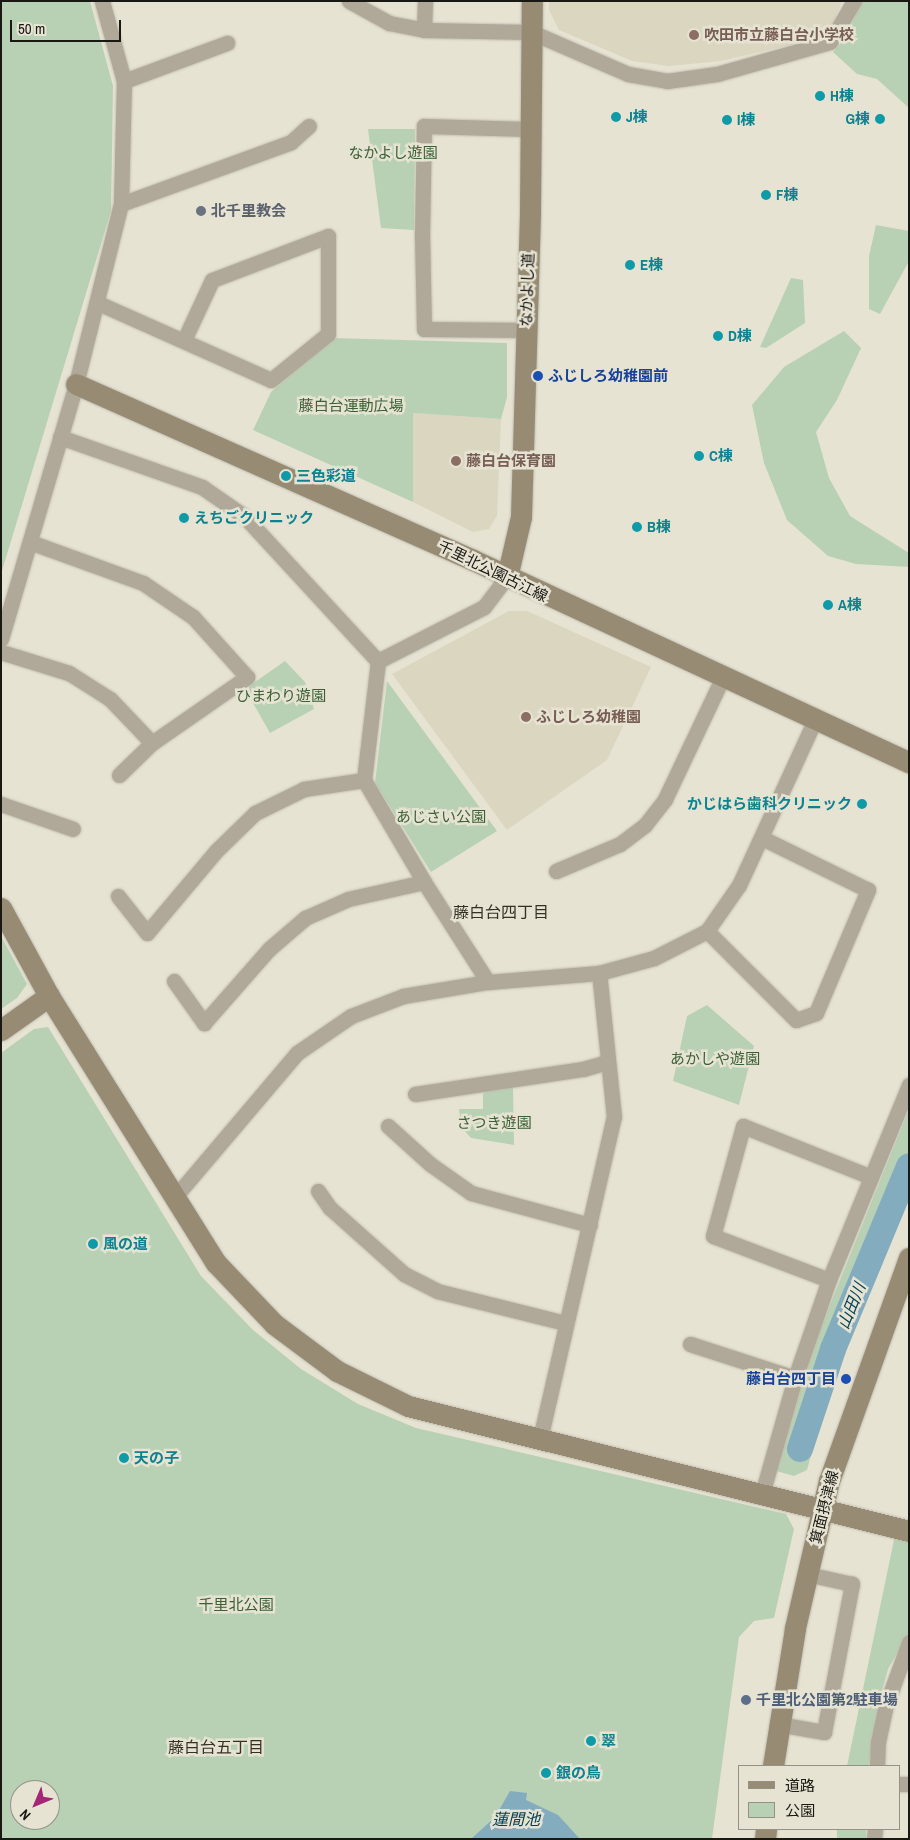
<!DOCTYPE html>
<html>
<head>
<meta charset="utf-8">
<style>
  body { margin:0 }
  #map { position:relative; width:910px; height:1840px; overflow:hidden; background:#e6e3d3; font-family:"Archivo Narrow","Noto Sans JP",sans-serif }
  div>[style] { position:absolute }
  .built>* { inset:0; background:#dbd6bf }
  .green>* { inset:0; background:#b8d1b4; transform-origin:0 0 }
  .water>* { inset:0; background:#83acbf }
  .river>* { height:26px; margin:-13px; padding:0 13px; transform-origin:13px; border-radius:13px; background:#83acbf }
  .roads { filter:drop-shadow(0 0 1px #c1beb0) drop-shadow(0 0 1px #c1beb0) }
  .street>* { height:15px; margin:-7.5px; padding:0 7.5px; transform-origin:7.5px; border-radius:7.5px; background:#b0a898 }
  .secondary>* { height:21px; margin:-10.5px; padding:0 10.5px; transform-origin:10.5px; border-radius:10.5px; background:#978b74 }
  .dots>* { width:14px; height:14px; translate:-50% -50%; box-sizing:border-box; border:2px solid #e6e3d3; border-radius:50% }
  span { translate:-50% -50%; white-space:nowrap; text-align:center; line-height:1.15; -webkit-text-stroke:5px #e6e3d3; paint-order:stroke }
  .education-label { font-size:15px; color:#785e54; font-weight:700 }
  .left { translate:0 -50%; text-align:left }
  .culture-label { font-size:15px; color:#0d838f; font-weight:700 }
  .right { translate:-100% -50%; text-align:right }
  .park-label { font-size:15px; color:#3a6134 }
  .worship-label { font-size:15px; color:#5b616d; font-weight:700 }
  .street-label { font-size:15px; color:#1a1813 }
  .transit-label { font-size:15px; color:#164399; font-weight:700 }
  .service-label { font-size:15px; color:#4e5e75; font-weight:700 }
  .neighbourhood-label { font-size:16px; color:#343124 }
  .water-label { font-size:16px; color:#054156; font-style:italic }
  .frame { position:absolute; inset:0; border:2px solid #1a1813; pointer-events:none }
  .legend { position:absolute; left:738px; top:1765px; width:162px; height:65px; box-sizing:border-box; background:#e6e3d3; border:1px solid #949286; margin:0; padding:6px 9px; list-style:none; font-size:15px; color:#1a1813 }
  .legend li { display:flex; align-items:center; gap:10px; height:25px }
  .legend b { width:25px; border:1px solid #949286 }
  .north { position:absolute; left:10px; top:1780px; width:50px; height:50px; box-sizing:border-box; background:#e6e3d3; border:1px solid #949286; border-radius:50%; rotate:225deg; font-size:14px; font-weight:700; line-height:20px; text-align:center; color:#1a1813 }
  .north::after { content:''; display:block; margin:auto; width:18px; height:22px; background:#a52677; clip-path:polygon(50% 0,100% 100%,50% 72%,0 100%) }
  .scale { position:absolute; left:10px; top:20px; width:111px; height:22px; box-sizing:border-box; border:2px solid #1a1813; border-top:0; padding-left:6px; font-size:15px; line-height:18px; white-space:nowrap; color:#1a1813; -webkit-text-stroke:4px #e6e3d3; paint-order:stroke }
</style>
</head>
<body>
<div id="map">
  <div class="built">
    <div style="clip-path:polygon(549px 1px,842px 1px,832px 25px,812px 40px,721px 61px,669px 66px,632px 61px,559px 30px,549px 10px)"></div>
    <div style="clip-path:polygon(413px 413px,501px 419px,497px 516px,489px 529px,473px 532px,413px 502px)"></div>
    <div style="clip-path:polygon(509px 611px,527px 611px,651px 667px,607px 760px,507px 830px,392px 674px)"></div>
  </div>
  <div class="green">
    <div style="clip-path:polygon(1px 1px,90px 1px,113px 86px,111px 211px,1px 574px)"></div>
    <div style="clip-path:polygon(862px 1px,909px 1px,909px 108px,877px 79px,857px 74px,833px 52px,845px 38px)"></div>
    <div style="clip-path:polygon(368px 129px,415px 129px,414px 230px,381px 228px)"></div>
    <div style="clip-path:polygon(876px 225px,909px 231px,909px 261px,880px 314px,869px 309px,869px 256px)"></div>
    <div style="clip-path:polygon(791px 278px,803px 280px,805px 323px,766px 348px,760px 347px)"></div>
    <div style="clip-path:polygon(844px 331px,861px 348px,837px 400px,816px 432px,829px 478px,850px 516px,909px 553px,909px 567px,856px 564px,828px 556px,787px 520px,764px 463px,752px 405px,784px 367px)"></div>
    <div style="clip-path:polygon(333px 338px,507px 343px,507px 397px,501px 419px,413px 413px,413px 502px,253px 430px,271px 392px)"></div>
    <div style="clip-path:polygon(285px 661px,305px 682px,314px 709px,270px 733px,245px 689px)"></div>
    <div style="clip-path:polygon(387px 681px,497px 831px,431px 872px,375px 783px)"></div>
    <div style="clip-path:polygon(1px 936px,27px 984px,17px 998px,1px 1009px)"></div>
    <div style="clip-path:polygon(707px 1005px,754px 1046px,739px 1105px,673px 1081px,687px 1016px)"></div>
    <div style="clip-path:polygon(evenodd,48px 1027px,201px 1276px,253px 1330px,301px 1369px,358px 1404px,416px 1428px,786px 1514px,794px 1529px,774px 1618px,754px 1621px,739px 1637px,712px 1839px,1px 1839px,1px 1053px,34px 1029px,48px 1027px,20px 1790px,50px 1790px,50px 1820px,20px 1820px,20px 1790px)"></div>
    <div style="clip-path:polygon(513px 1087px,514px 1145px,471px 1138px,461px 1127px,459px 1109px,483px 1109px,483px 1094px,489px 1088px)"></div>
    <div style="clip-path:polygon(909px 1109px,909px 1159px,831px 1349px,796px 1450px,811px 1455px,807px 1470px,794px 1476px,776px 1471px,815px 1342px)"></div>
    <div style="clip-path:polygon(895px 1535px,909px 1538px,909px 1632px,888px 1669px,879px 1702px,869px 1766px,847px 1766px)"></div>
    <div style="left:837px;top:1829px;width:29px;height:10px"></div>
  </div>
  <div class="water">
    <div style="clip-path:polygon(510px 1791px,527px 1793px,526px 1800px,558px 1815px,580px 1839px,471px 1839px,495px 1817px)"></div>
  </div>
  <div class="river">
    <div style="left:800px;top:1449px;width:105px;rotate:-71.7deg"></div>
    <div style="left:833px;top:1349px;width:198px;rotate:-67.4deg"></div>
  </div>
  <div class="roads">
    <div class="street">
      <div style="left:349px;top:1px;width:46px;rotate:28.8deg"></div>
      <div style="left:389px;top:23px;width:36px;rotate:11deg"></div>
      <div style="left:424px;top:30px;width:107px;rotate:1.1deg"></div>
      <div style="left:531px;top:32px;width:106px;rotate:23.4deg"></div>
      <div style="left:628px;top:74px;width:40px;rotate:10deg"></div>
      <div style="left:667px;top:81px;width:50px;rotate:-8deg"></div>
      <div style="left:717px;top:74px;width:117px;rotate:-15.8deg"></div>
      <div style="left:830px;top:42px;width:48px;rotate:-59.7deg"></div>
      <div style="left:424px;top:30px;width:29px;rotate:-88deg"></div>
      <div style="left:124px;top:81px;width:110px;rotate:-20.3deg"></div>
      <div style="left:121px;top:204px;width:181px;rotate:-20deg"></div>
      <div style="left:291px;top:142px;width:24px;rotate:-42deg"></div>
      <div style="left:98px;top:303px;width:189px;rotate:24deg"></div>
      <div style="left:271px;top:380px;width:73px;rotate:-38.9deg"></div>
      <div style="left:328px;top:334px;width:98px;rotate:-90deg"></div>
      <div style="left:328px;top:236px;width:124px;rotate:159.2deg"></div>
      <div style="left:212px;top:280px;width:66px;rotate:115deg"></div>
      <div style="left:526px;top:330px;width:102px;rotate:-179.4deg"></div>
      <div style="left:424px;top:329px;width:93px;rotate:-91.2deg"></div>
      <div style="left:422px;top:236px;width:110px;rotate:-89deg"></div>
      <div style="left:424px;top:126px;width:105px;rotate:1.6deg"></div>
      <div style="left:60px;top:437px;width:151px;rotate:19.4deg"></div>
      <div style="left:202px;top:487px;width:51px;rotate:34.6deg"></div>
      <div style="left:244px;top:516px;width:197px;rotate:47.3deg"></div>
      <div style="left:378px;top:661px;width:120px;rotate:96.7deg"></div>
      <div style="left:364px;top:780px;width:61px;rotate:171.5deg"></div>
      <div style="left:304px;top:789px;width:55px;rotate:153.9deg"></div>
      <div style="left:255px;top:813px;width:54px;rotate:135.7deg"></div>
      <div style="left:216px;top:851px;width:107px;rotate:130.1deg"></div>
      <div style="left:147px;top:933px;width:47px;rotate:-128.1deg"></div>
      <div style="left:1px;top:639px;width:266px;rotate:-73.6deg"></div>
      <div style="left:76px;top:384px;width:186px;rotate:-76deg"></div>
      <div style="left:121px;top:204px;width:123px;rotate:-88.6deg"></div>
      <div style="left:124px;top:81px;width:83px;rotate:-105.4deg"></div>
      <div style="left:1px;top:652px;width:71px;rotate:17.2deg"></div>
      <div style="left:69px;top:673px;width:49px;rotate:32.4deg"></div>
      <div style="left:110px;top:699px;width:61px;rotate:46.3deg"></div>
      <div style="left:152px;top:743px;width:116px;rotate:-34.8deg"></div>
      <div style="left:247px;top:677px;width:81px;rotate:-132deg"></div>
      <div style="left:193px;top:617px;width:60px;rotate:-145.8deg"></div>
      <div style="left:143px;top:583px;width:120px;rotate:-160.1deg"></div>
      <div style="left:378px;top:661px;width:119px;rotate:-27deg"></div>
      <div style="left:484px;top:607px;width:38px;rotate:-53deg"></div>
      <div style="left:119px;top:775px;width:46px;rotate:-44.1deg"></div>
      <div style="left:364px;top:780px;width:118px;rotate:59.5deg"></div>
      <div style="left:424px;top:882px;width:119px;rotate:57.4deg"></div>
      <div style="left:1px;top:804px;width:76px;rotate:19.1deg"></div>
      <div style="left:556px;top:871px;width:69px;rotate:-22.9deg"></div>
      <div style="left:620px;top:844px;width:31px;rotate:-37deg"></div>
      <div style="left:645px;top:825px;width:33px;rotate:-52deg"></div>
      <div style="left:665px;top:799px;width:135px;rotate:-64.6deg"></div>
      <div style="left:707px;top:931px;width:126px;rotate:45deg"></div>
      <div style="left:796px;top:1020px;width:21px;rotate:-19deg"></div>
      <div style="left:816px;top:1013px;width:134px;rotate:-67.1deg"></div>
      <div style="left:868px;top:890px;width:118px;rotate:-153.9deg"></div>
      <div style="left:174px;top:981px;width:52px;rotate:54.5deg"></div>
      <div style="left:204px;top:1023px;width:98px;rotate:-48.7deg"></div>
      <div style="left:269px;top:949px;width:48px;rotate:-40.7deg"></div>
      <div style="left:305px;top:918px;width:47px;rotate:-23.8deg"></div>
      <div style="left:348px;top:899px;width:78px;rotate:-12.6deg"></div>
      <div style="left:415px;top:1094px;width:170px;rotate:-8.5deg"></div>
      <div style="left:583px;top:1069px;width:26px;rotate:-16deg"></div>
      <div style="left:388px;top:1126px;width:57px;rotate:42.1deg"></div>
      <div style="left:430px;top:1164px;width:50px;rotate:35.3deg"></div>
      <div style="left:471px;top:1193px;width:123px;rotate:15.1deg"></div>
      <div style="left:318px;top:1191px;width:21px;rotate:55deg"></div>
      <div style="left:330px;top:1208px;width:99px;rotate:41.7deg"></div>
      <div style="left:404px;top:1274px;width:37px;rotate:27deg"></div>
      <div style="left:437px;top:1291px;width:132px;rotate:14deg"></div>
      <div style="left:174px;top:1198px;width:190px;rotate:-49.7deg"></div>
      <div style="left:297px;top:1053px;width:65px;rotate:-34.4deg"></div>
      <div style="left:351px;top:1016px;width:56px;rotate:-21deg"></div>
      <div style="left:403px;top:996px;width:86px;rotate:-9.4deg"></div>
      <div style="left:488px;top:982px;width:111px;rotate:-4.6deg"></div>
      <div style="left:599px;top:973px;width:57px;rotate:-15.3deg"></div>
      <div style="left:654px;top:958px;width:59px;rotate:-27deg"></div>
      <div style="left:707px;top:931px;width:56px;rotate:-55.2deg"></div>
      <div style="left:739px;top:885px;width:182px;rotate:-65.3deg"></div>
      <div style="left:829px;top:1280px;width:124px;rotate:-159.2deg"></div>
      <div style="left:713px;top:1236px;width:114px;rotate:-74.7deg"></div>
      <div style="left:743px;top:1126px;width:138px;rotate:21.7deg"></div>
      <div style="left:690px;top:1344px;width:110px;rotate:17.9deg"></div>
      <div style="left:540px;top:1439px;width:330px;rotate:-77.1deg"></div>
      <div style="left:614px;top:1117px;width:145px;rotate:-95.9deg"></div>
      <div style="left:762px;top:1494px;width:121px;rotate:-74.1deg"></div>
      <div style="left:795px;top:1378px;width:104px;rotate:-70.9deg"></div>
      <div style="left:829px;top:1280px;width:211px;rotate:-67.7deg"></div>
      <div style="left:778px;top:1724px;width:47px;rotate:9.9deg"></div>
      <div style="left:824px;top:1732px;width:151px;rotate:-79.3deg"></div>
      <div style="left:852px;top:1584px;width:46px;rotate:-167.5deg"></div>
      <div style="left:877px;top:1766px;width:24px;rotate:-88deg"></div>
      <div style="left:878px;top:1742px;width:38px;rotate:-78deg"></div>
      <div style="left:886px;top:1705px;width:67px;rotate:-69.9deg"></div>
      <div style="left:899px;top:1784px;width:10px"></div>
      <div style="left:874px;top:1839px;width:10px;rotate:-84deg"></div>
    </div>
    <div class="secondary">
      <div style="left:76px;top:384px;width:434px;rotate:23.9deg"></div>
      <div style="left:473px;top:560px;width:481px;rotate:24.9deg"></div>
      <div style="left:507px;top:577px;width:62px;rotate:-76.9deg"></div>
      <div style="left:521px;top:517px;width:306px;rotate:-88.3deg"></div>
      <div style="left:530px;top:211px;width:210px;rotate:-89.5deg"></div>
      <div style="left:1px;top:908px;width:100px;rotate:61.4deg"></div>
      <div style="left:1px;top:1030px;width:59px;rotate:-35.3deg"></div>
      <div style="left:49px;top:996px;width:315px;rotate:58deg"></div>
      <div style="left:216px;top:1263px;width:84px;rotate:46.4deg"></div>
      <div style="left:274px;top:1324px;width:79px;rotate:36.7deg"></div>
      <div style="left:337px;top:1371px;width:79px;rotate:26.2deg"></div>
      <div style="left:408px;top:1406px;width:516px;rotate:14.01deg"></div>
      <div style="left:773px;top:1766px;width:140px;rotate:-80.9deg"></div>
      <div style="left:795px;top:1628px;width:151px;rotate:-77deg"></div>
      <div style="left:829px;top:1481px;width:237px;rotate:-70.3deg"></div>
      <div style="left:765px;top:1839px;width:10px;rotate:-84deg"></div>
    </div>
  </div>
  <div class="dots">
    <div style="left:694px;top:35px;background:#8d6e63"></div>
    <div style="left:820px;top:96px;background:#0f9aa8"></div>
    <div style="left:616px;top:117px;background:#0f9aa8"></div>
    <div style="left:880px;top:119px;background:#0f9aa8"></div>
    <div style="left:727px;top:120px;background:#0f9aa8"></div>
    <div style="left:766px;top:195px;background:#0f9aa8"></div>
    <div style="left:201px;top:211px;background:#6b7280"></div>
    <div style="left:630px;top:265px;background:#0f9aa8"></div>
    <div style="left:718px;top:336px;background:#0f9aa8"></div>
    <div style="left:538px;top:376px;background:#1a4fb4"></div>
    <div style="left:699px;top:456px;background:#0f9aa8"></div>
    <div style="left:456px;top:461px;background:#8d6e63"></div>
    <div style="left:286px;top:476px;background:#0f9aa8"></div>
    <div style="left:184px;top:518px;background:#0f9aa8"></div>
    <div style="left:637px;top:527px;background:#0f9aa8"></div>
    <div style="left:828px;top:605px;background:#0f9aa8"></div>
    <div style="left:526px;top:717px;background:#8d6e63"></div>
    <div style="left:862px;top:804px;background:#0f9aa8"></div>
    <div style="left:93px;top:1244px;background:#0f9aa8"></div>
    <div style="left:846px;top:1379px;background:#1a4fb4"></div>
    <div style="left:124px;top:1458px;background:#0f9aa8"></div>
    <div style="left:746px;top:1700px;background:#5c6f8a"></div>
    <div style="left:591px;top:1741px;background:#0f9aa8"></div>
    <div style="left:546px;top:1773px;background:#0f9aa8"></div>
  </div>
  <div class="education-label">
    <span class="left" style="left:704px;top:35px">吹田市立藤白台小学校</span>
    <span class="left" style="left:466px;top:461px">藤白台保育園</span>
    <span class="left" style="left:536px;top:717px">ふじしろ幼稚園</span>
  </div>
  <div class="culture-label">
    <span class="left" style="left:830px;top:96px">H棟</span>
    <span class="left" style="left:626px;top:117px">J棟</span>
    <span class="right" style="left:870px;top:119px">G棟</span>
    <span class="left" style="left:737px;top:120px">I棟</span>
    <span class="left" style="left:776px;top:195px">F棟</span>
    <span class="left" style="left:640px;top:265px">E棟</span>
    <span class="left" style="left:728px;top:336px">D棟</span>
    <span class="left" style="left:709px;top:456px">C棟</span>
    <span class="left" style="left:296px;top:476px">三色彩道</span>
    <span class="left" style="left:194px;top:518px">えちごクリニック</span>
    <span class="left" style="left:647px;top:527px">B棟</span>
    <span class="left" style="left:838px;top:605px">A棟</span>
    <span class="right" style="left:852px;top:804px">かじはら歯科クリニック</span>
    <span class="left" style="left:103px;top:1244px">風の道</span>
    <span class="left" style="left:134px;top:1458px">天の子</span>
    <span class="left" style="left:601px;top:1741px">翠</span>
    <span class="left" style="left:556px;top:1773px">銀の鳥</span>
  </div>
  <div class="park-label">
    <span style="left:393px;top:153px">なかよし遊園</span>
    <span style="left:351px;top:406px">藤白台運動広場</span>
    <span style="left:281px;top:696px">ひまわり遊園</span>
    <span style="left:441px;top:817px">あじさい公園</span>
    <span style="left:715px;top:1059px">あかしや遊園</span>
    <span style="left:494px;top:1123px">さつき遊園</span>
    <span style="left:236px;top:1605px">千里北公園</span>
  </div>
  <div class="worship-label">
    <span class="left" style="left:211px;top:211px">北千里教会</span>
  </div>
  <div class="street-label">
    <span style="left:527px;top:290px;rotate:-88deg">なかよし道</span>
    <span style="left:493px;top:571px;rotate:26deg">千里北公園古江線</span>
    <span style="left:824px;top:1507px;rotate:-76deg">箕面摂津線</span>
  </div>
  <div class="transit-label">
    <span class="left" style="left:548px;top:376px">ふじしろ幼稚園前</span>
    <span class="right" style="left:836px;top:1379px">藤白台四丁目</span>
  </div>
  <div class="service-label">
    <span class="left" style="left:756px;top:1700px">千里北公園第2駐車場</span>
  </div>
  <div class="neighbourhood-label">
    <span style="left:501px;top:912px">藤白台四丁目</span>
    <span style="left:216px;top:1747px">藤白台五丁目</span>
  </div>
  <div class="water-label">
    <span style="left:851px;top:1306px;rotate:-68deg">山田川</span>
    <span style="left:516px;top:1819px">蓮間池</span>
  </div>
  <div class="frame"></div>
  <ul class="legend">
  <li><b style="height:6px;background:#978b74"></b>道路</li>
  <li><b style="height:14px;background:#b8d1b4"></b>公園</li>
  </ul>
  <div class="north">N</div>
  <div class="scale">50 m</div>
</div>
</body>
</html>
